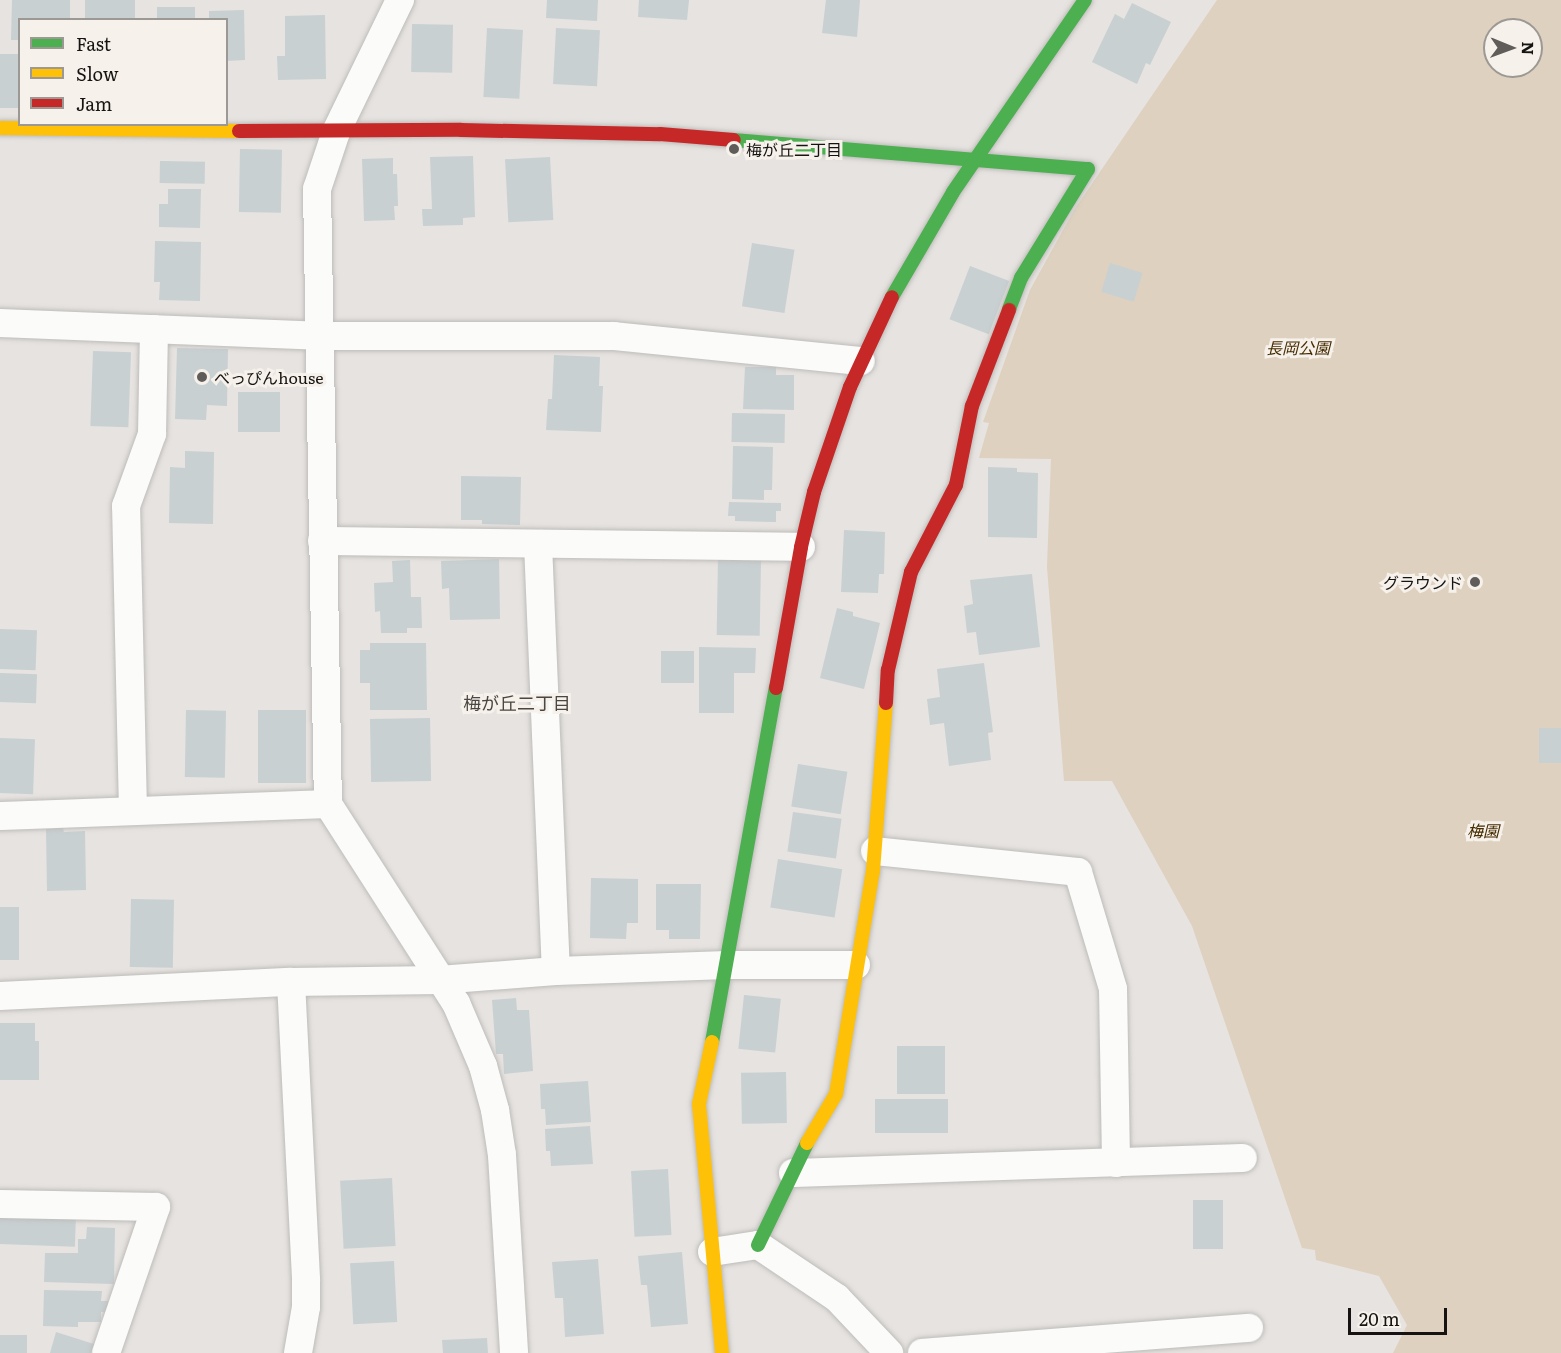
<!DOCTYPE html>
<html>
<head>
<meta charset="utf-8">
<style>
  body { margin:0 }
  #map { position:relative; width:1561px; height:1353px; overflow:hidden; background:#e6e3e0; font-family:Literata,"Noto Sans JP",serif }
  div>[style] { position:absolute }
  .green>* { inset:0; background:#ded1bf }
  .building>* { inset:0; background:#c8d0d2; transform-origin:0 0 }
  .roads { filter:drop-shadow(0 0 2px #bebcba) drop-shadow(0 0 2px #bebcba) }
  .street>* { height:28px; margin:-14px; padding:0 14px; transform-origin:14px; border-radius:14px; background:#fbfbfa }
  .fast>* { height:14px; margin:-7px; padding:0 7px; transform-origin:7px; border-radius:7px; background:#4caf50 }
  .slow>* { height:14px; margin:-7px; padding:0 7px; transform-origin:7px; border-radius:7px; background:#ffc107 }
  .jam>* { height:14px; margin:-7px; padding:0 7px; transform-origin:7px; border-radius:7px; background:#c62828 }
  .dots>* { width:16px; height:16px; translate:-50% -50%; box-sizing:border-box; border:3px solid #f6f1eb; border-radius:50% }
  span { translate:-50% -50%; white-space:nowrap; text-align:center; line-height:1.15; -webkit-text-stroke:6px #f6f1eb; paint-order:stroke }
  .poi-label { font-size:16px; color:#161412 }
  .left { translate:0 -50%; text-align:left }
  .right { translate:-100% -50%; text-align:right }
  .park-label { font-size:16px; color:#462d00; font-style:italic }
  .neighbourhood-label { font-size:18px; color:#4a4641 }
  .legend { position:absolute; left:18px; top:18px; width:210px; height:108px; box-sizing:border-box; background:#f6f1eb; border:2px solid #9c9994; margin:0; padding:8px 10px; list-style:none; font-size:18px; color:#161412 }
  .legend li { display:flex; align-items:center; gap:12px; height:30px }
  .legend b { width:30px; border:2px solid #9c9994 }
  .north { position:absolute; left:1483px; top:18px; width:60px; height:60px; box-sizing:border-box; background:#f6f1eb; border:2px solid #9c9994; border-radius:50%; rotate:91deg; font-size:16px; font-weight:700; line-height:24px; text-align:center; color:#161412 }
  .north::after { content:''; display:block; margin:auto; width:21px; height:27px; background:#5f5c5a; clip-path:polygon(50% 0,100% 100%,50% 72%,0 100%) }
  .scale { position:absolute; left:1348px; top:1308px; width:99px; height:27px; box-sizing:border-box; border:3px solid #161412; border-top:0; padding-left:8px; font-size:18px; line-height:21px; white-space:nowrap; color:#161412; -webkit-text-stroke:4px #f6f1eb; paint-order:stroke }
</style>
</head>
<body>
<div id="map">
  <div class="green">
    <div style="clip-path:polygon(evenodd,1217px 0,1561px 0,1561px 1353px,1393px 1353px,1407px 1325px,1379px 1276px,1316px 1260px,1315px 1250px,1302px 1248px,1192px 926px,1112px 781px,1064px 781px,1047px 567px,1051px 459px,979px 458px,989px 423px,983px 422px,1030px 290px,1074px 210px,1217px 0,1495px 30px,1531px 30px,1531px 66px,1495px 66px,1495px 30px)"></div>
  </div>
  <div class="building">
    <div style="clip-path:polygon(12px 0,70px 0,70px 20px,20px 20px,20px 40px,11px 40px)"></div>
    <div style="left:85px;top:0;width:50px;height:20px"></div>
    <div style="clip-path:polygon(547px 0,598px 0,597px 21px,546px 18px)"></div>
    <div style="clip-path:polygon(639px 0,689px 0,687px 20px,638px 17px)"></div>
    <div style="clip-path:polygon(826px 0,860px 0,857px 37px,822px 33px)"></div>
    <div style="clip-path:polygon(1132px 3px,1171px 22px,1150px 65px,1146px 63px,1137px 84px,1092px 62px,1115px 14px,1124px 19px)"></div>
    <div style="left:157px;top:7px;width:38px;height:13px"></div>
    <div style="clip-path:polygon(244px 10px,245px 60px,226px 61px,226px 20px,209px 20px,209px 11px)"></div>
    <div style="clip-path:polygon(325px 15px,326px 79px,278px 80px,277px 56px,285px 56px,285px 16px)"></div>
    <div style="left:412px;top:24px;width:41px;height:48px;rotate:1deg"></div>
    <div style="left:487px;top:28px;width:36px;height:69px;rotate:3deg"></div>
    <div style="left:556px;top:28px;width:44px;height:56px;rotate:3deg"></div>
    <div style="left:0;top:54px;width:20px;height:54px"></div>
    <div style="left:240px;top:149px;width:42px;height:63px;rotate:1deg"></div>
    <div style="clip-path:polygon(473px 156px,475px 217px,463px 218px,463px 225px,423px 226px,422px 209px,432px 209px,430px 157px)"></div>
    <div style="left:550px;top:157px;width:63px;height:45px;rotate:87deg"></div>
    <div style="clip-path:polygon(393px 158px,393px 174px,397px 174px,398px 206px,394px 206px,395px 220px,364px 221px,362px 159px)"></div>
    <div style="left:160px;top:161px;width:45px;height:22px;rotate:1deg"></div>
    <div style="clip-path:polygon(168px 189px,201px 189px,200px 228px,159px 227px,159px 204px,168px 204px)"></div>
    <div style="clip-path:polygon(155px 241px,201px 242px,200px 301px,159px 300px,160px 282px,154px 282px)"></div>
    <div style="left:752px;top:243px;width:43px;height:64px;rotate:9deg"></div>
    <div style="left:1110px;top:263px;width:34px;height:30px;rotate:17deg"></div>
    <div style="left:970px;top:266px;width:42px;height:57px;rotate:21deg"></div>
    <div style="clip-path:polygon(177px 348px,228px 349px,227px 406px,207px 405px,206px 420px,175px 419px)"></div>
    <div style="left:93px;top:351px;width:38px;height:75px;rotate:2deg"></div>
    <div style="clip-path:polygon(554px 355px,600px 357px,599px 386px,603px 386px,601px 432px,546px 430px,548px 399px,552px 399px)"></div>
    <div style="clip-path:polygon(745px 367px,776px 367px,776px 375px,794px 375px,794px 410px,743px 409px)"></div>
    <div style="left:238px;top:392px;width:42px;height:40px"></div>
    <div style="left:732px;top:413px;width:53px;height:29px;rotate:1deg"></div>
    <div style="clip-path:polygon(733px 446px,773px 447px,772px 490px,764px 490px,764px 500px,732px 499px)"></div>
    <div style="clip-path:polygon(185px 451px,214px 452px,213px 524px,169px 523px,170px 467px,185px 468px)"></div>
    <div style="clip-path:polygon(988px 467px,1017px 468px,1017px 472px,1038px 473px,1037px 538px,988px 537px)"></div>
    <div style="clip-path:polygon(461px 476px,521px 477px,520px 525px,482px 524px,482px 520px,461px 520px)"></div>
    <div style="clip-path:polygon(729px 502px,781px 503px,781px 511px,776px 511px,776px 522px,735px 521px,735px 516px,728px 516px)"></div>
    <div style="clip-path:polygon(844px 530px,885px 532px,884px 574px,879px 574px,878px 593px,841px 592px)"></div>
    <div style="clip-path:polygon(499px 559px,500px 619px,450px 620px,449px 588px,442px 589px,441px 561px)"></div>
    <div style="left:718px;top:559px;width:43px;height:76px;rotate:1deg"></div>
    <div style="clip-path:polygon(410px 560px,411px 597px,421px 597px,422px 628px,407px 628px,407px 633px,381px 633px,380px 611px,375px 612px,374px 583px,393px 582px,392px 561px)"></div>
    <div style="clip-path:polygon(1032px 574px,1040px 647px,979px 655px,976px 632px,967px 633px,964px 606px,973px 604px,970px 580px)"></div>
    <div style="clip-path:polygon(837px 608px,853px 612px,853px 616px,880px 623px,864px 689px,820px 678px)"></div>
    <div style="left:0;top:629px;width:37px;height:40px;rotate:2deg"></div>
    <div style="clip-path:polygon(370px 643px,426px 643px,427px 710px,370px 710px,370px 683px,360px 683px,360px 650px,370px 650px)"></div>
    <div style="clip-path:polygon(699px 647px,756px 648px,755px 673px,734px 673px,734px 713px,699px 713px)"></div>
    <div style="left:661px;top:651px;width:33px;height:32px"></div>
    <div style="clip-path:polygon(984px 663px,993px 732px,988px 733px,991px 760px,949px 766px,944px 723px,930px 725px,927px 699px,940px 697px,937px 669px)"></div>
    <div style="left:0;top:673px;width:37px;height:29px;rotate:2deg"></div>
    <div style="left:186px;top:710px;width:40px;height:67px;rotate:1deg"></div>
    <div style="left:258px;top:710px;width:48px;height:73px"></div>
    <div style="left:430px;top:718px;width:63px;height:60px;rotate:89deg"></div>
    <div style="left:1561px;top:728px;width:35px;height:22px;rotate:90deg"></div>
    <div style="left:0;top:738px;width:35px;height:55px;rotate:2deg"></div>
    <div style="left:798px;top:764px;width:50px;height:43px;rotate:9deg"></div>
    <div style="left:793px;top:812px;width:49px;height:40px;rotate:8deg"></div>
    <div style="clip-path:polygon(63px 828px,64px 832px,85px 831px,86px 890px,47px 891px,46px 829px)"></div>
    <div style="left:778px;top:859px;width:65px;height:49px;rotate:9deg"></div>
    <div style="clip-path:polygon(591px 878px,638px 879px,638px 923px,627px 923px,626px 939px,590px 938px)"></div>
    <div style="clip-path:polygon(656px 884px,701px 884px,700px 939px,669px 939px,669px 930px,656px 930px)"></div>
    <div style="left:131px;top:899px;width:43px;height:68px;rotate:1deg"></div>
    <div style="left:19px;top:907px;width:53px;height:19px;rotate:90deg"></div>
    <div style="left:744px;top:995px;width:37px;height:54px;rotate:6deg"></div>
    <div style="clip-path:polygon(516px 998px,517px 1010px,529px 1010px,533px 1071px,504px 1074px,503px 1054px,496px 1054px,492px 1000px)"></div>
    <div style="clip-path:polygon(0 1023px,35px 1023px,35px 1041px,39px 1041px,39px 1080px,0 1080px)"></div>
    <div style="left:897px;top:1046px;width:48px;height:48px"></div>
    <div style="left:786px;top:1072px;width:51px;height:45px;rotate:89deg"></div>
    <div style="clip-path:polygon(588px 1081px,591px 1122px,546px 1125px,545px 1109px,541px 1109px,540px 1084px)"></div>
    <div style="left:875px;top:1099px;width:73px;height:34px"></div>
    <div style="clip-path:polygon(590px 1126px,593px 1164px,551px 1166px,550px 1151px,546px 1151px,545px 1129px)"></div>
    <div style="left:668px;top:1169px;width:66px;height:37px;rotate:87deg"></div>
    <div style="left:392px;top:1178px;width:68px;height:52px;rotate:87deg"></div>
    <div style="left:1193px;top:1200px;width:30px;height:49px"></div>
    <div style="left:0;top:1213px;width:76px;height:31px;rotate:2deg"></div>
    <div style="clip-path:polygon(87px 1227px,115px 1228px,114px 1284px,44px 1282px,45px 1253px,78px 1253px,78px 1239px,86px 1239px)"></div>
    <div style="clip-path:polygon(682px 1252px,688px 1324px,651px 1327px,647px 1285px,641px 1285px,638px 1256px)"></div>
    <div style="clip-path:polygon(598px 1259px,604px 1334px,565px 1337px,563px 1298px,555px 1298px,552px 1262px)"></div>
    <div style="left:394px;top:1261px;width:61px;height:44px;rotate:87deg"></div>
    <div style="clip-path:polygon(44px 1290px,102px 1291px,101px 1301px,108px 1301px,108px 1312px,101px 1312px,101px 1322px,78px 1322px,78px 1327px,43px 1326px)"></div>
    <div style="clip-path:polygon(56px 1332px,97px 1345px,95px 1353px,50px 1353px)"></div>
    <div style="left:0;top:1335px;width:27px;height:18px"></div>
    <div style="clip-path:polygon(487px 1338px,488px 1353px,443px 1353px,442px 1340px)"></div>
  </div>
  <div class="roads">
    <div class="street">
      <div style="left:400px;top:0;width:147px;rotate:115.9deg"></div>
      <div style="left:336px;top:132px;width:60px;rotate:108.4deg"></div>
      <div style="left:317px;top:189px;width:615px;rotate:88.98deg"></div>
      <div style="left:328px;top:804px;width:237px;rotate:57.3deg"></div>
      <div style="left:456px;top:1003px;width:69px;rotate:66.8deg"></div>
      <div style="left:483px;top:1066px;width:46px;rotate:74.7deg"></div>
      <div style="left:495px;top:1110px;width:46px;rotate:81.2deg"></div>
      <div style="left:502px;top:1155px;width:198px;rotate:86.5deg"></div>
      <div style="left:0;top:323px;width:318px;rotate:2.3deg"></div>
      <div style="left:318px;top:336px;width:296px"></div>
      <div style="left:614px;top:336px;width:248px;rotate:5.8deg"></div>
      <div style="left:322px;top:541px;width:479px;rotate:0.7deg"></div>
      <div style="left:538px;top:544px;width:427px;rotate:87.6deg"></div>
      <div style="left:133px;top:811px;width:305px;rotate:-91.3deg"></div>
      <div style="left:126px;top:506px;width:77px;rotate:-70.1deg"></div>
      <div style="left:152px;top:434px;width:105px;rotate:-88.9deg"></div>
      <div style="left:0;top:816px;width:328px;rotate:-2.1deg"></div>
      <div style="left:875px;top:851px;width:204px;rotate:5.9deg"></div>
      <div style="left:1078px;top:872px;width:122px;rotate:73.3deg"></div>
      <div style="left:1113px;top:989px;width:174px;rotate:89deg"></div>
      <div style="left:291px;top:982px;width:299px;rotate:87.1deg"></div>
      <div style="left:306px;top:1281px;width:26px;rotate:90deg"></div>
      <div style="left:306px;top:1307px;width:47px;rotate:99.9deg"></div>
      <div style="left:0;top:996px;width:291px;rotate:-2.8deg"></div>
      <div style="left:291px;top:982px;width:148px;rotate:-0.8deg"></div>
      <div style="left:439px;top:980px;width:117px;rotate:-4.4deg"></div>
      <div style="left:556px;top:971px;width:171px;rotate:-2deg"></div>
      <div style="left:727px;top:965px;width:129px"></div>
      <div style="left:793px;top:1173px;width:450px;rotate:-1.9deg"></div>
      <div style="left:0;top:1204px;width:156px;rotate:1.1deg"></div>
      <div style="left:156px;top:1207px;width:154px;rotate:108.9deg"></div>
      <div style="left:712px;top:1252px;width:47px;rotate:-8.7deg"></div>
      <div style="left:758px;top:1245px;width:95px;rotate:33.9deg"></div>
      <div style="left:837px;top:1298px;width:76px;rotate:46.6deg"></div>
      <div style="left:922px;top:1353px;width:328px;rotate:-4.4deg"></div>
    </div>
    <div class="fast">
      <div style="left:734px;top:140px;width:355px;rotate:4.7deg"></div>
      <div style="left:1088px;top:169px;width:128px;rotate:121.6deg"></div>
      <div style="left:1021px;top:278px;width:34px;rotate:111deg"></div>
      <div style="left:892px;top:297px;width:121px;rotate:-59.8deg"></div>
      <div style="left:953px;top:192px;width:233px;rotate:-55.5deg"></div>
      <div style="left:712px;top:1042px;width:360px;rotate:-79.8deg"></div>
      <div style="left:758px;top:1245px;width:113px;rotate:-64.3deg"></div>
    </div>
    <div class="slow">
      <div style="left:0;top:128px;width:239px;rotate:0.7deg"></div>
      <div style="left:712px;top:1042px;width:63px;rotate:101.8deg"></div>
      <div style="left:699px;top:1104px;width:250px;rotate:84.7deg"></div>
      <div style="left:807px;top:1143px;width:57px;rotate:-59.4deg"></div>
      <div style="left:836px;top:1094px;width:226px;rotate:-80.6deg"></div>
      <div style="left:873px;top:871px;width:169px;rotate:-85.6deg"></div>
    </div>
    <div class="jam">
      <div style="left:239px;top:131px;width:222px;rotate:-0.3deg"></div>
      <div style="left:461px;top:130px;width:199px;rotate:1.2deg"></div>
      <div style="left:660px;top:134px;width:74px;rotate:4.6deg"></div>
      <div style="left:776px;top:688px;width:143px;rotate:-79.9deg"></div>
      <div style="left:801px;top:547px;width:57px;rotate:-76.7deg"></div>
      <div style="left:814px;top:492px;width:111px;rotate:-71.1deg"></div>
      <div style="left:850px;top:387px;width:99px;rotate:-65deg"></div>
      <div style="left:886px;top:703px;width:33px;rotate:-87deg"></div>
      <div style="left:888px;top:670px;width:101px;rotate:-76.8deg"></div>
      <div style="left:911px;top:572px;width:98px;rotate:-62.7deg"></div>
      <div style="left:956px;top:485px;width:81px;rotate:-78.6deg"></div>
      <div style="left:972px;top:406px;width:103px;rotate:-68.9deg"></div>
    </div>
  </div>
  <div class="dots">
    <div style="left:734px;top:149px;background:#5f5c5a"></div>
    <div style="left:202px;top:377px;background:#5f5c5a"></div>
    <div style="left:1475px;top:582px;background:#5f5c5a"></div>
  </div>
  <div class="poi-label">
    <span class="left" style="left:746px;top:149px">梅が丘二丁目</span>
    <span class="left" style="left:214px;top:377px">べっぴんhouse</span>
    <span class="right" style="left:1463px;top:582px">グラウンド</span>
  </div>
  <div class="park-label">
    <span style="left:1298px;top:347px">長岡公園</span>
    <span style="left:1483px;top:830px">梅園</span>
  </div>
  <div class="neighbourhood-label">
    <span style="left:517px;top:703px">梅が丘二丁目</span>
  </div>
  <ul class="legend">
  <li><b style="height:8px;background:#4caf50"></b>Fast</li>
  <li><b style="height:8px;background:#ffc107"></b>Slow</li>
  <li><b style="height:8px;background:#c62828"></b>Jam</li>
  </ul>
  <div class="north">N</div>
  <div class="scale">20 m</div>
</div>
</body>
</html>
